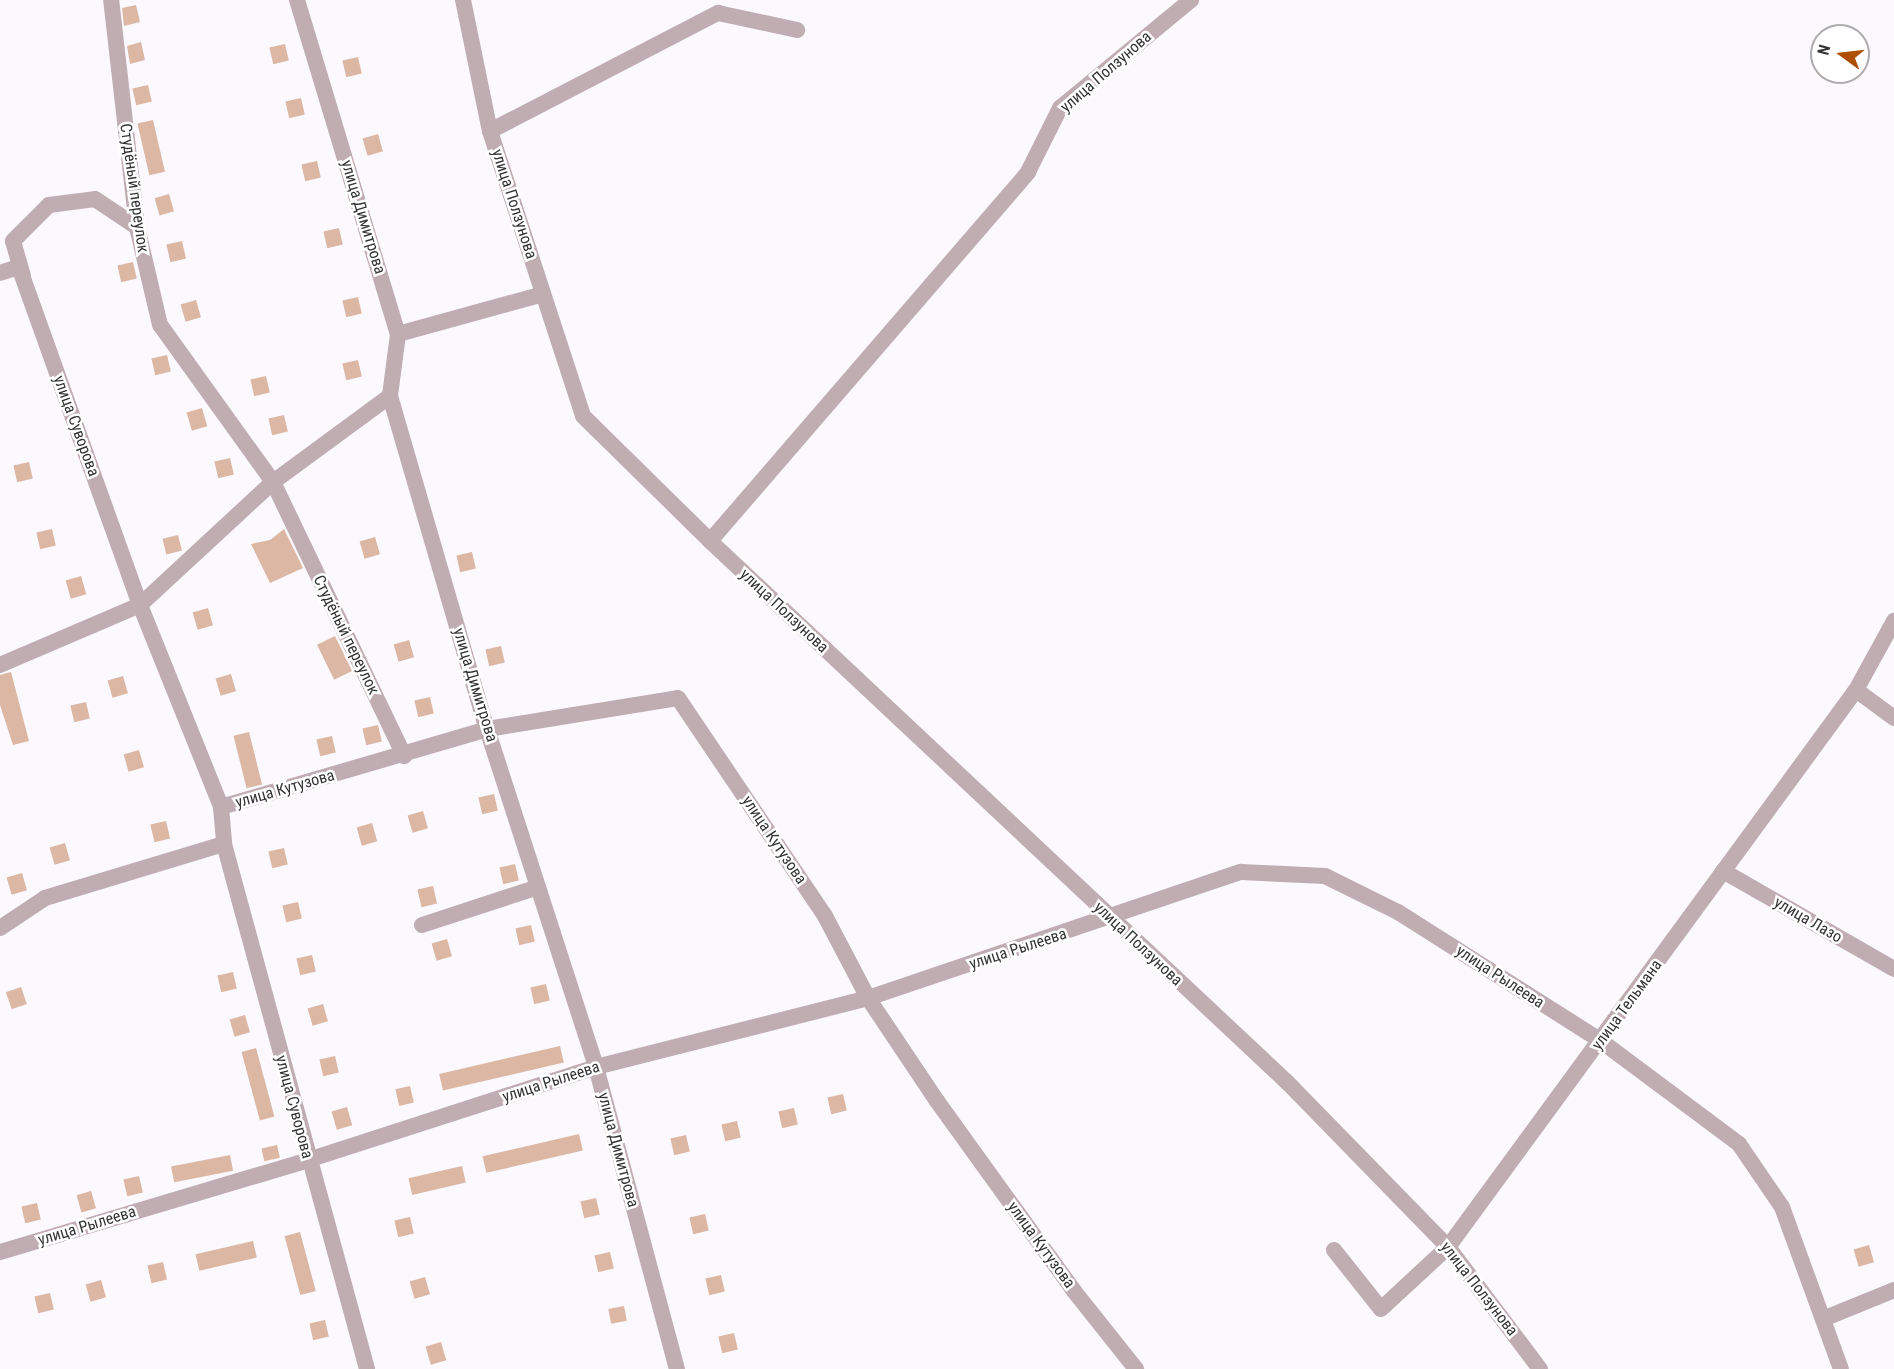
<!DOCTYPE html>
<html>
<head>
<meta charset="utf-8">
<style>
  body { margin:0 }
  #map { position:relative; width:1894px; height:1369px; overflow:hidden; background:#fbf8fe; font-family:"Roboto Condensed",sans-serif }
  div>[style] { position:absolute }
  .building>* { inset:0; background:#dbb7a4; transform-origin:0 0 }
  .minor>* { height:16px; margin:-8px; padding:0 8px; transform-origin:8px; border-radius:8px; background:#bfadb2 }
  span { translate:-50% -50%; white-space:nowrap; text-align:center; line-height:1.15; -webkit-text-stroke:5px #fff; paint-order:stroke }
  .street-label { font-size:16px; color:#343335 }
  .north { position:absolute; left:1810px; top:24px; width:60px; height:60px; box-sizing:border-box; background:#fff; border:2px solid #aeadae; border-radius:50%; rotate:285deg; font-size:16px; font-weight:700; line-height:24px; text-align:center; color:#343335 }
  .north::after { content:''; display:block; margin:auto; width:21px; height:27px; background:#ad4e00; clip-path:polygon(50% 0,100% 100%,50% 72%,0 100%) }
</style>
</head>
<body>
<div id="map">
  <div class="building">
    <div style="clip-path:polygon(136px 5px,140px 22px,124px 26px,122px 8px)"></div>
    <div style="clip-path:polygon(141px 42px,145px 60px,130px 64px,127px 46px)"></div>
    <div style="left:285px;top:44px;width:17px;height:16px;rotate:77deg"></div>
    <div style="left:358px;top:57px;width:17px;height:16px;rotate:77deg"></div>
    <div style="left:148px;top:85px;width:17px;height:16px;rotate:77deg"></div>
    <div style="left:301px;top:98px;width:17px;height:16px;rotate:77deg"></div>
    <div style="left:153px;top:120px;width:53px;height:16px;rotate:77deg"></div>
    <div style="left:378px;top:134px;width:18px;height:16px;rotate:74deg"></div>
    <div style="left:317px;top:161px;width:17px;height:16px;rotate:77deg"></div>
    <div style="left:169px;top:194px;width:18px;height:15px;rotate:74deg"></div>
    <div style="left:339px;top:228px;width:17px;height:16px;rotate:77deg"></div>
    <div style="left:182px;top:241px;width:18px;height:16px;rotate:77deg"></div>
    <div style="left:133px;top:262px;width:17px;height:16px;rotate:77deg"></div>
    <div style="left:358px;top:297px;width:17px;height:16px;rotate:77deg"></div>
    <div style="left:196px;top:300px;width:18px;height:16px;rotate:74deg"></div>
    <div style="left:167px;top:355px;width:17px;height:16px;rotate:77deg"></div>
    <div style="left:358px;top:360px;width:17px;height:16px;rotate:77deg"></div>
    <div style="left:266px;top:376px;width:17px;height:16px;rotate:77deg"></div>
    <div style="left:202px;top:408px;width:19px;height:16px;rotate:74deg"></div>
    <div style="left:284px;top:415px;width:17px;height:16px;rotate:77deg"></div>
    <div style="left:230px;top:458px;width:17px;height:16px;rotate:77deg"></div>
    <div style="left:29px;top:462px;width:17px;height:16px;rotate:77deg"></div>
    <div style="left:52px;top:529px;width:17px;height:16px;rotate:77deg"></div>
    <div style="clip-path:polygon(284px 529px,303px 568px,270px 583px,251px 544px,270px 540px)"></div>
    <div style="left:178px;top:535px;width:16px;height:16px;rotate:76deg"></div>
    <div style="left:375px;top:537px;width:18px;height:16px;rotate:74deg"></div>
    <div style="left:472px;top:552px;width:17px;height:16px;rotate:77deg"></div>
    <div style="left:81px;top:576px;width:19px;height:16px;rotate:74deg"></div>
    <div style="left:208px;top:608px;width:18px;height:16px;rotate:74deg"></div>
    <div style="left:335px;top:636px;width:39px;height:20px;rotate:64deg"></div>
    <div style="left:409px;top:640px;width:18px;height:16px;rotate:74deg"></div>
    <div style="left:501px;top:646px;width:17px;height:16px;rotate:77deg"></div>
    <div style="clip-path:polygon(11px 672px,29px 741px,13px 745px,0 705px,0 675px)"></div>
    <div style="left:231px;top:674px;width:18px;height:16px;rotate:74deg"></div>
    <div style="left:123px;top:676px;width:18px;height:16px;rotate:74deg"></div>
    <div style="left:430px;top:697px;width:17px;height:16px;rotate:77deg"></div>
    <div style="left:86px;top:702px;width:17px;height:16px;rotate:77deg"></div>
    <div style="left:378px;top:725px;width:17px;height:16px;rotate:77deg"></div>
    <div style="left:249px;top:732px;width:54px;height:16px;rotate:76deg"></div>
    <div style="left:332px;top:736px;width:17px;height:16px;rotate:77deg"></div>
    <div style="left:139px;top:750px;width:18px;height:16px;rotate:74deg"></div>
    <div style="left:494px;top:794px;width:17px;height:16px;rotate:77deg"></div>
    <div style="left:423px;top:811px;width:18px;height:16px;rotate:74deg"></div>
    <div style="left:166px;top:821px;width:18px;height:16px;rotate:77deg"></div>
    <div style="left:372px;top:823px;width:19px;height:16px;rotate:74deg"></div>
    <div style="left:65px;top:843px;width:18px;height:16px;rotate:74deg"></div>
    <div style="left:284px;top:848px;width:17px;height:16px;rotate:77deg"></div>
    <div style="left:515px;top:864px;width:17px;height:16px;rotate:77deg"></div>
    <div style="left:22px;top:873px;width:18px;height:16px;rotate:74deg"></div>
    <div style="left:433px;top:886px;width:18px;height:16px;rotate:77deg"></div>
    <div style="left:298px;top:902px;width:17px;height:16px;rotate:77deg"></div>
    <div style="left:531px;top:925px;width:17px;height:16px;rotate:77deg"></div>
    <div style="left:447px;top:939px;width:18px;height:16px;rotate:74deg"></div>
    <div style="left:312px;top:955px;width:17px;height:16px;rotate:77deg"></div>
    <div style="left:233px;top:972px;width:17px;height:16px;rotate:77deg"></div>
    <div style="left:546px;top:984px;width:17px;height:16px;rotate:77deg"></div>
    <div style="left:21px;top:987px;width:18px;height:16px;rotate:71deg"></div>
    <div style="left:323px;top:1004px;width:18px;height:16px;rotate:74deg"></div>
    <div style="left:245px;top:1015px;width:18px;height:16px;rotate:74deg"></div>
    <div style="left:560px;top:1046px;width:17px;height:124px;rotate:77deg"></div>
    <div style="left:256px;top:1048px;width:71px;height:15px;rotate:75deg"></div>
    <div style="left:335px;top:1056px;width:17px;height:16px;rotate:77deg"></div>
    <div style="left:410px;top:1086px;width:17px;height:15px;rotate:77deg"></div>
    <div style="left:843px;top:1094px;width:17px;height:16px;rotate:77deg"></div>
    <div style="left:347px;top:1107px;width:19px;height:16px;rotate:74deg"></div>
    <div style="left:794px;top:1108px;width:17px;height:16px;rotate:77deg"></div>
    <div style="left:737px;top:1121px;width:17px;height:16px;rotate:77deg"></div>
    <div style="left:579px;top:1134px;width:17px;height:99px;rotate:77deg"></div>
    <div style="left:686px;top:1135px;width:17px;height:16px;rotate:77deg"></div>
    <div style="left:277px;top:1145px;width:13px;height:16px;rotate:77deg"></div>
    <div style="left:230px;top:1155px;width:16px;height:60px;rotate:79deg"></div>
    <div style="left:462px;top:1166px;width:17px;height:55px;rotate:77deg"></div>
    <div style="left:139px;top:1176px;width:17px;height:16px;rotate:77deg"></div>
    <div style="left:91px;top:1191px;width:18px;height:15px;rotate:74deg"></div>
    <div style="left:596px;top:1198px;width:17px;height:16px;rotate:77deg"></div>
    <div style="left:37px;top:1203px;width:17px;height:16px;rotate:77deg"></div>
    <div style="left:705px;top:1214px;width:17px;height:16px;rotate:77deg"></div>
    <div style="left:410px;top:1217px;width:17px;height:16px;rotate:77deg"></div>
    <div style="left:300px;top:1232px;width:61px;height:16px;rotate:75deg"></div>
    <div style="left:253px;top:1241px;width:17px;height:59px;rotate:77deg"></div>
    <div style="left:1869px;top:1245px;width:18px;height:16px;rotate:74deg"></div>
    <div style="left:610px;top:1252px;width:17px;height:16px;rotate:77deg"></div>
    <div style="left:163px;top:1262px;width:18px;height:16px;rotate:77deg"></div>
    <div style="left:721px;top:1275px;width:17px;height:16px;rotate:77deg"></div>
    <div style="left:425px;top:1277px;width:18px;height:16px;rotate:74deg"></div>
    <div style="left:101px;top:1280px;width:18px;height:16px;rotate:74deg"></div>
    <div style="left:50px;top:1293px;width:17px;height:16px;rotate:77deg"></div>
    <div style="left:624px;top:1306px;width:15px;height:16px;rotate:79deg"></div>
    <div style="left:325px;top:1320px;width:17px;height:16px;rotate:77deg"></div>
    <div style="left:734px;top:1333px;width:17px;height:16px;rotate:77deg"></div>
    <div style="left:441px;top:1342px;width:19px;height:16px;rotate:74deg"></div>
  </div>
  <div class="minor">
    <div style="left:297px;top:0;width:349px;rotate:73.2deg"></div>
    <div style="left:398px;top:334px;width:63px;rotate:97.4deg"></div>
    <div style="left:390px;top:396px;width:347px;rotate:73.8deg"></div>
    <div style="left:487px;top:729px;width:355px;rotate:72.1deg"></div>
    <div style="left:596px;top:1067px;width:313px;rotate:75deg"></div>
    <div style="left:463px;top:0;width:134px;rotate:78.4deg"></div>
    <div style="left:490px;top:131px;width:300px;rotate:71.9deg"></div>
    <div style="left:583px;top:416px;width:178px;rotate:44.5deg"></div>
    <div style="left:710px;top:541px;width:791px;rotate:43.16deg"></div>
    <div style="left:1287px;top:1082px;width:231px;rotate:45.7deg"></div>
    <div style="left:1448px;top:1247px;width:153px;rotate:53deg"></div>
    <div style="left:490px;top:131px;width:257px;rotate:-27.4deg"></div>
    <div style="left:718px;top:13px;width:81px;rotate:12.1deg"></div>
    <div style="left:0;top:273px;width:20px;rotate:-18deg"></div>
    <div style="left:19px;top:267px;width:359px;rotate:70.3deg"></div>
    <div style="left:140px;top:605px;width:218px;rotate:68.1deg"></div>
    <div style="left:221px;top:807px;width:37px;rotate:85deg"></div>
    <div style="left:224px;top:844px;width:544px;rotate:74.76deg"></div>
    <div style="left:23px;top:276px;width:36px;rotate:-106deg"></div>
    <div style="left:13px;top:241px;width:51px;rotate:-45deg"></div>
    <div style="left:49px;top:205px;width:46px;rotate:-7.4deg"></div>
    <div style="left:95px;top:199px;width:50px;rotate:33.7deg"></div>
    <div style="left:398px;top:334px;width:150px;rotate:-15.4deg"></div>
    <div style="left:390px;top:396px;width:145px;rotate:143.7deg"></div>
    <div style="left:273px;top:482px;width:304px;rotate:64.4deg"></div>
    <div style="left:710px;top:541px;width:487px;rotate:-49.2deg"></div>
    <div style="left:1028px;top:172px;width:72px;rotate:-63.4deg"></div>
    <div style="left:1060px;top:108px;width:170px;rotate:-39.5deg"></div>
    <div style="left:0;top:665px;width:152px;rotate:-23.2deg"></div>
    <div style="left:140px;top:605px;width:181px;rotate:-42.8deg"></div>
    <div style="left:273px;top:482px;width:193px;rotate:-125.7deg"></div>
    <div style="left:160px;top:325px;width:101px;rotate:-103.2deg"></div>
    <div style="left:137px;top:227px;width:228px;rotate:-96.5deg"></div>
    <div style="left:1856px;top:690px;width:47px;rotate:36.4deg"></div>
    <div style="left:221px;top:807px;width:277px;rotate:-16.3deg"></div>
    <div style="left:487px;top:729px;width:193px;rotate:-9.2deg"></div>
    <div style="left:678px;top:698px;width:263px;rotate:56deg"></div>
    <div style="left:825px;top:916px;width:93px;rotate:62.3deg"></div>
    <div style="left:868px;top:998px;width:124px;rotate:56.2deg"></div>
    <div style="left:937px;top:1101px;width:234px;rotate:54.2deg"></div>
    <div style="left:1074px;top:1291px;width:100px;rotate:51.5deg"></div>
    <div style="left:1723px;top:871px;width:197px;rotate:29.8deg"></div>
    <div style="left:422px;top:925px;width:122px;rotate:-18.1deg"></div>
    <div style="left:0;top:928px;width:54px;rotate:-33.7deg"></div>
    <div style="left:45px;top:898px;width:187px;rotate:-16.8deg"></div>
    <div style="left:1334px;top:1250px;width:75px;rotate:51.5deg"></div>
    <div style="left:1381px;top:1309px;width:91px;rotate:-42.8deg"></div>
    <div style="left:1448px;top:1247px;width:690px;rotate:-53.78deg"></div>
    <div style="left:1856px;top:690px;width:79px;rotate:-61.2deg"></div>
    <div style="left:0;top:1252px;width:321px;rotate:-16.6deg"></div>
    <div style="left:308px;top:1160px;width:303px;rotate:-17.9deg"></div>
    <div style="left:596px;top:1067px;width:281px;rotate:-14.2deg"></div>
    <div style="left:868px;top:998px;width:394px;rotate:-18.7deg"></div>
    <div style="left:1241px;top:872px;width:84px;rotate:2.7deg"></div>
    <div style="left:1325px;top:876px;width:81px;rotate:26.3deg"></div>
    <div style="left:1398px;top:912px;width:241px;rotate:32.4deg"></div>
    <div style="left:1601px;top:1041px;width:172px;rotate:36.7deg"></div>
    <div style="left:1739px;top:1144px;width:76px;rotate:55.7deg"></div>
    <div style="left:1782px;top:1207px;width:172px;rotate:70deg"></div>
    <div style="left:1823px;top:1319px;width:77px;rotate:-22.2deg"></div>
  </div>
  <div class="street-label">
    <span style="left:1106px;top:72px;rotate:-41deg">улица Ползунова</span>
    <span style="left:134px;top:188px;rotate:82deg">Студёный переулок</span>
    <span style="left:514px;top:204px;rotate:72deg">улица Ползунова</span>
    <span style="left:363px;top:217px;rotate:73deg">улица Димитрова</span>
    <span style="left:76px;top:426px;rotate:70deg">улица Суворова</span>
    <span style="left:784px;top:611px;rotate:43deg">улица Ползунова</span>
    <span style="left:346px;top:635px;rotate:64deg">Студёный переулок</span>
    <span style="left:475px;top:685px;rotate:73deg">улица Димитрова</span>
    <span style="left:285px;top:789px;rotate:-16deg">улица Кутузова</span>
    <span style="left:774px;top:840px;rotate:56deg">улица Кутузова</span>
    <span style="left:1808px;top:920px;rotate:30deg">улица Лазо</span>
    <span style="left:1138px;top:944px;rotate:43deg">улица Ползунова</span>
    <span style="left:1018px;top:949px;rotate:-18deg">улица Рылеева</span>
    <span style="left:1500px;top:977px;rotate:33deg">улица Рылеева</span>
    <span style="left:1627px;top:1005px;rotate:-54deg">улица Тельмана</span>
    <span style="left:551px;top:1082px;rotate:-18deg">улица Рылеева</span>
    <span style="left:294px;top:1107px;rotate:75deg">улица Суворова</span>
    <span style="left:618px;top:1150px;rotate:75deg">улица Димитрова</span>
    <span style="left:87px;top:1226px;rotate:-17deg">улица Рылеева</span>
    <span style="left:1041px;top:1245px;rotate:54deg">улица Кутузова</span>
    <span style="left:1479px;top:1289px;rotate:52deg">улица Ползунова</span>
  </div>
  <div class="north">N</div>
</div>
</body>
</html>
